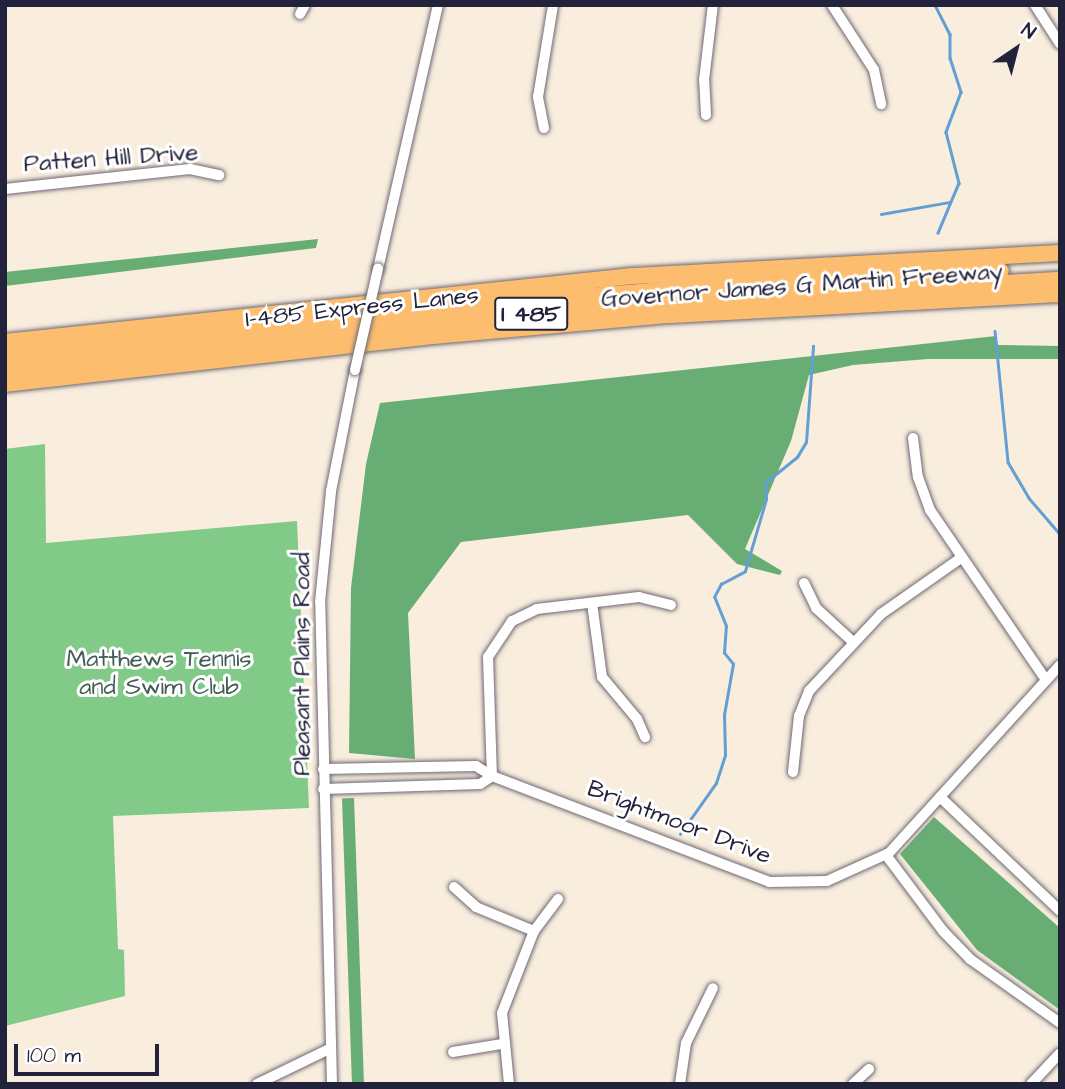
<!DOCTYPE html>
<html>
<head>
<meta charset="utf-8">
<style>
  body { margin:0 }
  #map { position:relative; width:1065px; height:1089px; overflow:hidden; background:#f9edde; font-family:"Architects Daughter",sans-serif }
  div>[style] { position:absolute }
  .green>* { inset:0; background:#81ca87 }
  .forest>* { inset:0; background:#68ae74; transform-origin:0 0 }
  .stream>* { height:2.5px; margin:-1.25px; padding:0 1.25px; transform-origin:1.25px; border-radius:1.25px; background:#629fd3 }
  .roads { filter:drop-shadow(0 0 2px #6d6974) drop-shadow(0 0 2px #6d6974) }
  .minor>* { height:10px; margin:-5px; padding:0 5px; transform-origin:5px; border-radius:5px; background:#fff }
  .highway>* { height:16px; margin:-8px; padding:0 8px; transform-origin:8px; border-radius:8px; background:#fcbd6f }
  .bridges { filter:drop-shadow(0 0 2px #6d6974) drop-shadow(0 0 2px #6d6974) }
  .minor-bridge>* { height:10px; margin:-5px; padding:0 5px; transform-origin:5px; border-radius:5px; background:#fff }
  span { translate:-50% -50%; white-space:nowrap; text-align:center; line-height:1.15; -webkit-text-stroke:6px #fff; paint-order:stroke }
  .shield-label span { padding:2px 5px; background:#fff; border:2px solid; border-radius:5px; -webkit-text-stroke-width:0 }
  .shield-label { font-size:23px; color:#22223b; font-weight:700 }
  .street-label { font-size:24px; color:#22223b }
  .park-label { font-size:24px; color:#435d56 }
  .frame { position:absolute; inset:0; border:7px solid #22223b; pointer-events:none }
  .north { position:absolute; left:981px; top:14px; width:70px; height:70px; -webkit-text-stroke:5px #fff; paint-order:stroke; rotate:35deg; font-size:19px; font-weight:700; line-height:28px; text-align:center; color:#22223b }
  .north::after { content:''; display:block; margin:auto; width:24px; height:32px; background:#22223b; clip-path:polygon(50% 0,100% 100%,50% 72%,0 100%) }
  .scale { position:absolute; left:14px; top:1044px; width:145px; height:32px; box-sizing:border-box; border:4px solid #22223b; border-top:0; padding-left:9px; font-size:21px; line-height:24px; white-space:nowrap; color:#22223b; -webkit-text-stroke:5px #fff; paint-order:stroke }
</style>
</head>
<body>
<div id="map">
  <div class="green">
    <div style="clip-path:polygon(45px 444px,46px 543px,297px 521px,309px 808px,113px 816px,118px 949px,124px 950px,125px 996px,5px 1026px,5px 449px)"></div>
  </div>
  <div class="forest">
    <div style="clip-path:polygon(318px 239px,316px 248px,5px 286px,5px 272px)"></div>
    <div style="clip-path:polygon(996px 336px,998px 345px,1060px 346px,1060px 359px,928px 359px,853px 365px,809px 375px,791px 441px,745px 549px,782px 571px,780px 575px,737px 564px,688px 515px,461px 542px,408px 613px,415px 759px,349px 753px,351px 588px,366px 464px,380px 403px)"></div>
    <div style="left:354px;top:798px;width:286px;height:12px;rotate:88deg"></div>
    <div style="clip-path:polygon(934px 817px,1060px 928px,1060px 1010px,977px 950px,900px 854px)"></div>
  </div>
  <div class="stream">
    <div style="left:935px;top:5px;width:33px;rotate:63deg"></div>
    <div style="left:950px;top:34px;width:24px;rotate:90deg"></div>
    <div style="left:950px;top:58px;width:36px;rotate:72deg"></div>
    <div style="left:961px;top:92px;width:43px;rotate:110.6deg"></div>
    <div style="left:946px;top:132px;width:53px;rotate:75.7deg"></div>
    <div style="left:959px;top:183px;width:54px;rotate:112.8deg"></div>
    <div style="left:881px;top:214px;width:70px;rotate:-9.9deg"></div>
    <div style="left:995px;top:331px;width:132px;rotate:84.3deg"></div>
    <div style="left:1008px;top:462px;width:42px;rotate:59.7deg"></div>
    <div style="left:1029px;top:498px;width:48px;rotate:49.3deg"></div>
    <div style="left:680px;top:834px;width:62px;rotate:-54.8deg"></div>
    <div style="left:716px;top:783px;width:29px;rotate:-72deg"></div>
    <div style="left:725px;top:755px;width:40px;rotate:-91.4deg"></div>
    <div style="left:724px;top:715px;width:52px;rotate:-80deg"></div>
    <div style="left:733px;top:664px;width:14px;rotate:-129deg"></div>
    <div style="left:724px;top:653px;width:27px;rotate:-86deg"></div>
    <div style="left:726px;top:626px;width:31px;rotate:-112deg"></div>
    <div style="left:714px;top:597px;width:15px;rotate:-62deg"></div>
    <div style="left:721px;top:584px;width:27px;rotate:-28deg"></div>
    <div style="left:745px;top:571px;width:75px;rotate:-73.7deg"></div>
    <div style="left:766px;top:499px;width:16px;rotate:-94deg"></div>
    <div style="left:765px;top:483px;width:41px;rotate:-39.1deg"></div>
    <div style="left:797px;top:457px;width:17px;rotate:-59deg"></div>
    <div style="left:806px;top:442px;width:96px;rotate:-85.8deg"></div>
  </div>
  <div class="roads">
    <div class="minor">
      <div style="left:832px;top:5px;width:77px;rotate:57.1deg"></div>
      <div style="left:874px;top:70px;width:35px;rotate:78deg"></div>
      <div style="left:1035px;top:5px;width:46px;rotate:57.3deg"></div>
      <div style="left:300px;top:14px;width:10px;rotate:-61deg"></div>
      <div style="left:706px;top:115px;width:35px;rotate:-93deg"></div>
      <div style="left:704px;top:80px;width:76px;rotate:-83.2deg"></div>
      <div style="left:544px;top:128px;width:32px;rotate:-101deg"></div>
      <div style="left:538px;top:97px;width:93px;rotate:-80.7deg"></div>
      <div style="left:5px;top:189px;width:186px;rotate:-6.2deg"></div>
      <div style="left:190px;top:169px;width:30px;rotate:12deg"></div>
      <div style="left:378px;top:269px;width:271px;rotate:-77.2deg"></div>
      <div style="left:913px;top:438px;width:39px;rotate:83deg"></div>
      <div style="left:918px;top:477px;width:35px;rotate:70deg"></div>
      <div style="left:930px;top:510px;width:206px;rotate:55.7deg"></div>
      <div style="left:804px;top:583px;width:28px;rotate:64deg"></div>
      <div style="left:816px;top:608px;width:49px;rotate:42.5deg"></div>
      <div style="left:592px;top:603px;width:75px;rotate:82.3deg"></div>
      <div style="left:602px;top:677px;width:55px;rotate:50.2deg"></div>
      <div style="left:637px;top:719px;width:20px;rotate:66deg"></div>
      <div style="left:671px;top:605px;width:33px;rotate:-166deg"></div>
      <div style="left:639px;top:597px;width:103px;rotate:173.3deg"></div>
      <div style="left:537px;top:609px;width:28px;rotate:154deg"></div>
      <div style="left:512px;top:621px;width:43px;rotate:123.7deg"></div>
      <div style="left:488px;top:657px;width:119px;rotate:88.1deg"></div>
      <div style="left:492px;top:776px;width:297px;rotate:20.9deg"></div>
      <div style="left:769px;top:882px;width:58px;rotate:-1deg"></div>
      <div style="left:827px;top:881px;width:68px;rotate:-24.3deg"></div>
      <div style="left:889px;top:853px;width:254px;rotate:-47.7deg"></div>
      <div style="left:323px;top:769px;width:153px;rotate:-1.1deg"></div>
      <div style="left:476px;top:766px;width:19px;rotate:32deg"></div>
      <div style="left:492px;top:776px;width:14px;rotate:146deg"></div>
      <div style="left:480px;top:784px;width:157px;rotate:178.2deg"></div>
      <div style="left:793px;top:772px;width:56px;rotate:-83.9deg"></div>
      <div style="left:799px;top:716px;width:27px;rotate:-68deg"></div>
      <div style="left:809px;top:691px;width:105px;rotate:-46.9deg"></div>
      <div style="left:881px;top:614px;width:98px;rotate:-35deg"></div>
      <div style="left:940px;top:797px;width:166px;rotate:43.5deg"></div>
      <div style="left:886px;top:855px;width:95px;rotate:53.1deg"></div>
      <div style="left:943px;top:931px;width:39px;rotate:46deg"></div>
      <div style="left:970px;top:959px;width:110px;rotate:35.4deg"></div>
      <div style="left:454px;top:887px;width:30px;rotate:42deg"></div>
      <div style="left:476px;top:907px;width:63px;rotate:22.5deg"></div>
      <div style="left:453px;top:1052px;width:50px;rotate:-9.3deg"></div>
      <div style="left:257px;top:1084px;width:82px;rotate:-25.9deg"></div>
      <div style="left:332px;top:1084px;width:482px;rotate:-91.4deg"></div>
      <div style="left:320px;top:602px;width:112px;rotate:-84.3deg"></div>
      <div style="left:331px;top:491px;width:123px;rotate:-78.8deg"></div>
      <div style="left:509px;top:1084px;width:71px;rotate:-95.6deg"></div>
      <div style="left:502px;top:1013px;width:88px;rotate:-68.7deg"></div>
      <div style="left:534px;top:931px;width:40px;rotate:-53deg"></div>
      <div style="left:680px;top:1084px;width:41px;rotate:-81.7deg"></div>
      <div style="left:686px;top:1043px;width:61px;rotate:-63.9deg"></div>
      <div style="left:853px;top:1084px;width:22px;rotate:-43deg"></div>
      <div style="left:1031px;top:1084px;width:42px;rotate:-46.9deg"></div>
    </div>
    <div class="highway">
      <div style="left:5px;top:342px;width:631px;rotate:-6deg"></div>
      <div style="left:633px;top:276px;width:428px;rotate:-3.1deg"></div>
      <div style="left:5px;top:357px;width:411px;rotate:-6.4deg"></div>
      <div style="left:413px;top:311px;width:357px;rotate:-4.8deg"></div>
      <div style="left:769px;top:281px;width:232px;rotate:-2.5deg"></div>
      <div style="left:5px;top:371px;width:350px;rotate:-6.7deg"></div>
      <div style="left:353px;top:330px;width:265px;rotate:-5.2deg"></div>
      <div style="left:617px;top:306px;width:444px;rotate:-3.4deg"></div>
      <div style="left:5px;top:384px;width:420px;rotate:-6.4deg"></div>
      <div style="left:422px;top:337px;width:249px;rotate:-5.1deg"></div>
      <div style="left:670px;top:315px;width:391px;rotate:-3.1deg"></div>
    </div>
  </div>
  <div class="bridges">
    <div class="minor-bridge">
      <div style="left:355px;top:370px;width:104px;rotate:-77.2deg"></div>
    </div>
  </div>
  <div class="shield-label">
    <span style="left:531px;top:314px">I 485</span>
  </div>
  <div class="street-label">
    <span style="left:111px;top:159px;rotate:-4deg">Patten Hill Drive</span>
    <span style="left:802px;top:286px;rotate:-4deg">Governor James G Martin Freeway</span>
    <span style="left:362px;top:308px;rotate:-6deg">I-485 Express Lanes</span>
    <span style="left:303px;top:664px;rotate:-90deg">Pleasant Plains Road</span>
    <span style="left:679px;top:823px;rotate:21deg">Brightmoor Drive</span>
  </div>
  <div class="park-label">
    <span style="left:159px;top:674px">Matthews Tennis<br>and Swim Club</span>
  </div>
  <div class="frame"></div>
  <div class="north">N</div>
  <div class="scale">100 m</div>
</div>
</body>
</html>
